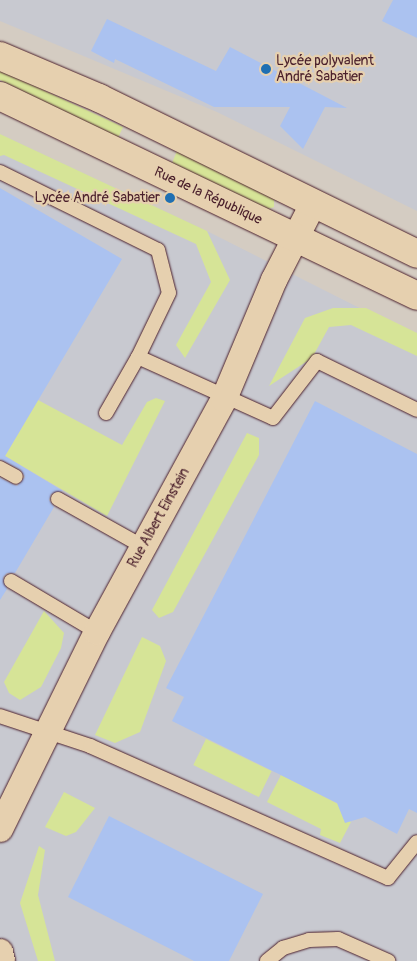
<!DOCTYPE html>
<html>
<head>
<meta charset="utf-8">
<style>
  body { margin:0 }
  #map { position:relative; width:417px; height:961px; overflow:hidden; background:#d4ccc2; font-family:Pangolin,sans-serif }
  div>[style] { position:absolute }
  .built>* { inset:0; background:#c8c9d0 }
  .green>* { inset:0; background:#d6e497; transform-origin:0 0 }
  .building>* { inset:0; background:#abc2f0 }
  .roads { filter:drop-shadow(0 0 1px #4a1f2b) drop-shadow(0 0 1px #4a1f2b) }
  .lane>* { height:14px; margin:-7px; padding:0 7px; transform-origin:7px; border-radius:7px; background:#e6d0af }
  .street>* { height:26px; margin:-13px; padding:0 13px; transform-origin:13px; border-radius:13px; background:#e6d0af }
  .secondary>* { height:28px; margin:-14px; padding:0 14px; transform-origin:14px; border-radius:14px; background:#e6d0af }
  .dots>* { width:14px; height:14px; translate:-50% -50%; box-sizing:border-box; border:2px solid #e6d0af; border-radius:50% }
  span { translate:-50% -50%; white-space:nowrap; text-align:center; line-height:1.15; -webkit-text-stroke:4.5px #e6d0af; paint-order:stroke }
  .poi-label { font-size:14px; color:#4a1f2b }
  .left { translate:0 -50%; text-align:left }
  .right { translate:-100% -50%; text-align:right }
  .street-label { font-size:14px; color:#4a1f2b }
</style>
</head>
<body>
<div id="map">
  <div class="built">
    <div style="clip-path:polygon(0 0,417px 0,417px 211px,217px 112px,0 21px)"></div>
    <div style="clip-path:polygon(0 134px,207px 231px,417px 337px,417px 961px,0 961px)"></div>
  </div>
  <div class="green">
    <div style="clip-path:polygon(0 70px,123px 127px,118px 138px,0 80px)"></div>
    <div style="clip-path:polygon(0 134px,207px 231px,230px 280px,185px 358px,176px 345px,211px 282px,196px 244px,4px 155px,0 156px)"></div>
    <div style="clip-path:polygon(177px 151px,274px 199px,274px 207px,268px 209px,172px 163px)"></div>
    <div style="clip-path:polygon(333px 308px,366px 308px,417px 333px,417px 356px,351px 325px,329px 327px,312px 358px,269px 386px,305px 318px)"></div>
    <div style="clip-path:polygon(156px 398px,165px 401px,107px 516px,5px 456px,38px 400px,122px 445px,147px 402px)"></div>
    <div style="clip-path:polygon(247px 433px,259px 438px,259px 455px,173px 612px,159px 618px,152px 610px)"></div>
    <div style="clip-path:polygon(44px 611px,64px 633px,61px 648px,41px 687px,20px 700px,9px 693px,4px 682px)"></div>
    <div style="clip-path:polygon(142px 637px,160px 646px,166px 661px,140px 732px,115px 743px,95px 735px)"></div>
    <div style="left:206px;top:739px;width:73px;height:29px;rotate:26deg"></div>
    <div style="clip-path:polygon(281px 775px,344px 807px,343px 817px,351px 822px,340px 843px,320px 835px,321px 829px,267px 802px)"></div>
    <div style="clip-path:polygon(64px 792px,95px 808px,76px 832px,66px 836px,45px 827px)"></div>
    <div style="clip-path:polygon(39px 846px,45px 850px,38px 895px,55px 961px,38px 961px,20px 903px)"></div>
  </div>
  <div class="building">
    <div style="clip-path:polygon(393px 0,417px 0,417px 38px,382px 21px)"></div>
    <div style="clip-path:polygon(107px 19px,216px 71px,230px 47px,347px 108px,325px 107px,303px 149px,280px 126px,290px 107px,214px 107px,115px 59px,114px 63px,91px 51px)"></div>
    <div style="clip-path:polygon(0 188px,122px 259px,5px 456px,63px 491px,51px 494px,49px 500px,54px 507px,15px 573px,7px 573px,3px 577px,7px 589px,0 600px,0 478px,17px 486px,25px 477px,21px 470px,0 459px)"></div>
    <div style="clip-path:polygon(315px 401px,417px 454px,417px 813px,409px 809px,397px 834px,365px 817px,345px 823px,337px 803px,172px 721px,184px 697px,166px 688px)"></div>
    <div style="clip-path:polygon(109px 816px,263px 894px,229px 961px,194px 961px,68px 897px)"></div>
  </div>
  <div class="roads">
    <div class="lane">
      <div style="left:0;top:172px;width:176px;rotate:26.3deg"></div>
      <div style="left:158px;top:250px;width:44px;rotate:75.7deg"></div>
      <div style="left:169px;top:293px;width:71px;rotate:115.8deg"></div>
      <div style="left:106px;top:413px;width:64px;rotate:-60.3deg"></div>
      <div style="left:138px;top:357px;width:148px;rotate:24.3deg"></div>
      <div style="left:273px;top:418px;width:72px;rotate:-52.3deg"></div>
      <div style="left:317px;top:361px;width:111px;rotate:26.1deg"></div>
      <div style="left:0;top:468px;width:18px;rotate:29deg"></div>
      <div style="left:58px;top:499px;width:98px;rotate:29.2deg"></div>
      <div style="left:11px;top:581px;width:100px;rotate:30.7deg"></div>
      <div style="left:0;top:716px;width:95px;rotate:18.4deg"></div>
      <div style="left:90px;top:746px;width:326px;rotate:23.9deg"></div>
      <div style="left:388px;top:878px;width:46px;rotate:-51.1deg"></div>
      <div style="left:267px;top:961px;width:21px;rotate:-39deg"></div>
      <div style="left:283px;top:948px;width:27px;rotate:-17deg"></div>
      <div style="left:309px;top:940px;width:29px;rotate:-2deg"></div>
      <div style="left:338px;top:939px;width:55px;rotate:23.7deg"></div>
    </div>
    <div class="street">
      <div style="left:0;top:829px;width:220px;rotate:-63.8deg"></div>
      <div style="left:97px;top:632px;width:265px;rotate:-61.4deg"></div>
      <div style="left:224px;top:399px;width:129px;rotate:-67.2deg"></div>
      <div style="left:274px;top:280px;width:85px;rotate:-62.8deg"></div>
      <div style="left:0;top:952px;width:9px;rotate:77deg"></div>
    </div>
    <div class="secondary">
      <div style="left:0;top:56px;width:108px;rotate:23deg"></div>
      <div style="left:99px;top:98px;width:354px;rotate:26.1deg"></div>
      <div style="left:0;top:96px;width:462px;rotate:25.6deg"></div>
    </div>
  </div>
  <div class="dots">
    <div style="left:266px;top:69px;background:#1f6fb2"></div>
    <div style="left:170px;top:198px;background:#1f6fb2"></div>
  </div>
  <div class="poi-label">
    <span class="left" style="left:276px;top:69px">Lycée polyvalent<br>André Sabatier</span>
    <span class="right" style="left:160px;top:198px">Lycée André Sabatier</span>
  </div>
  <div class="street-label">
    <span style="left:208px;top:196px;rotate:25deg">Rue de la République</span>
    <span style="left:159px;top:518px;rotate:-61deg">Rue Albert Einstein</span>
  </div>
</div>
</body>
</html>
